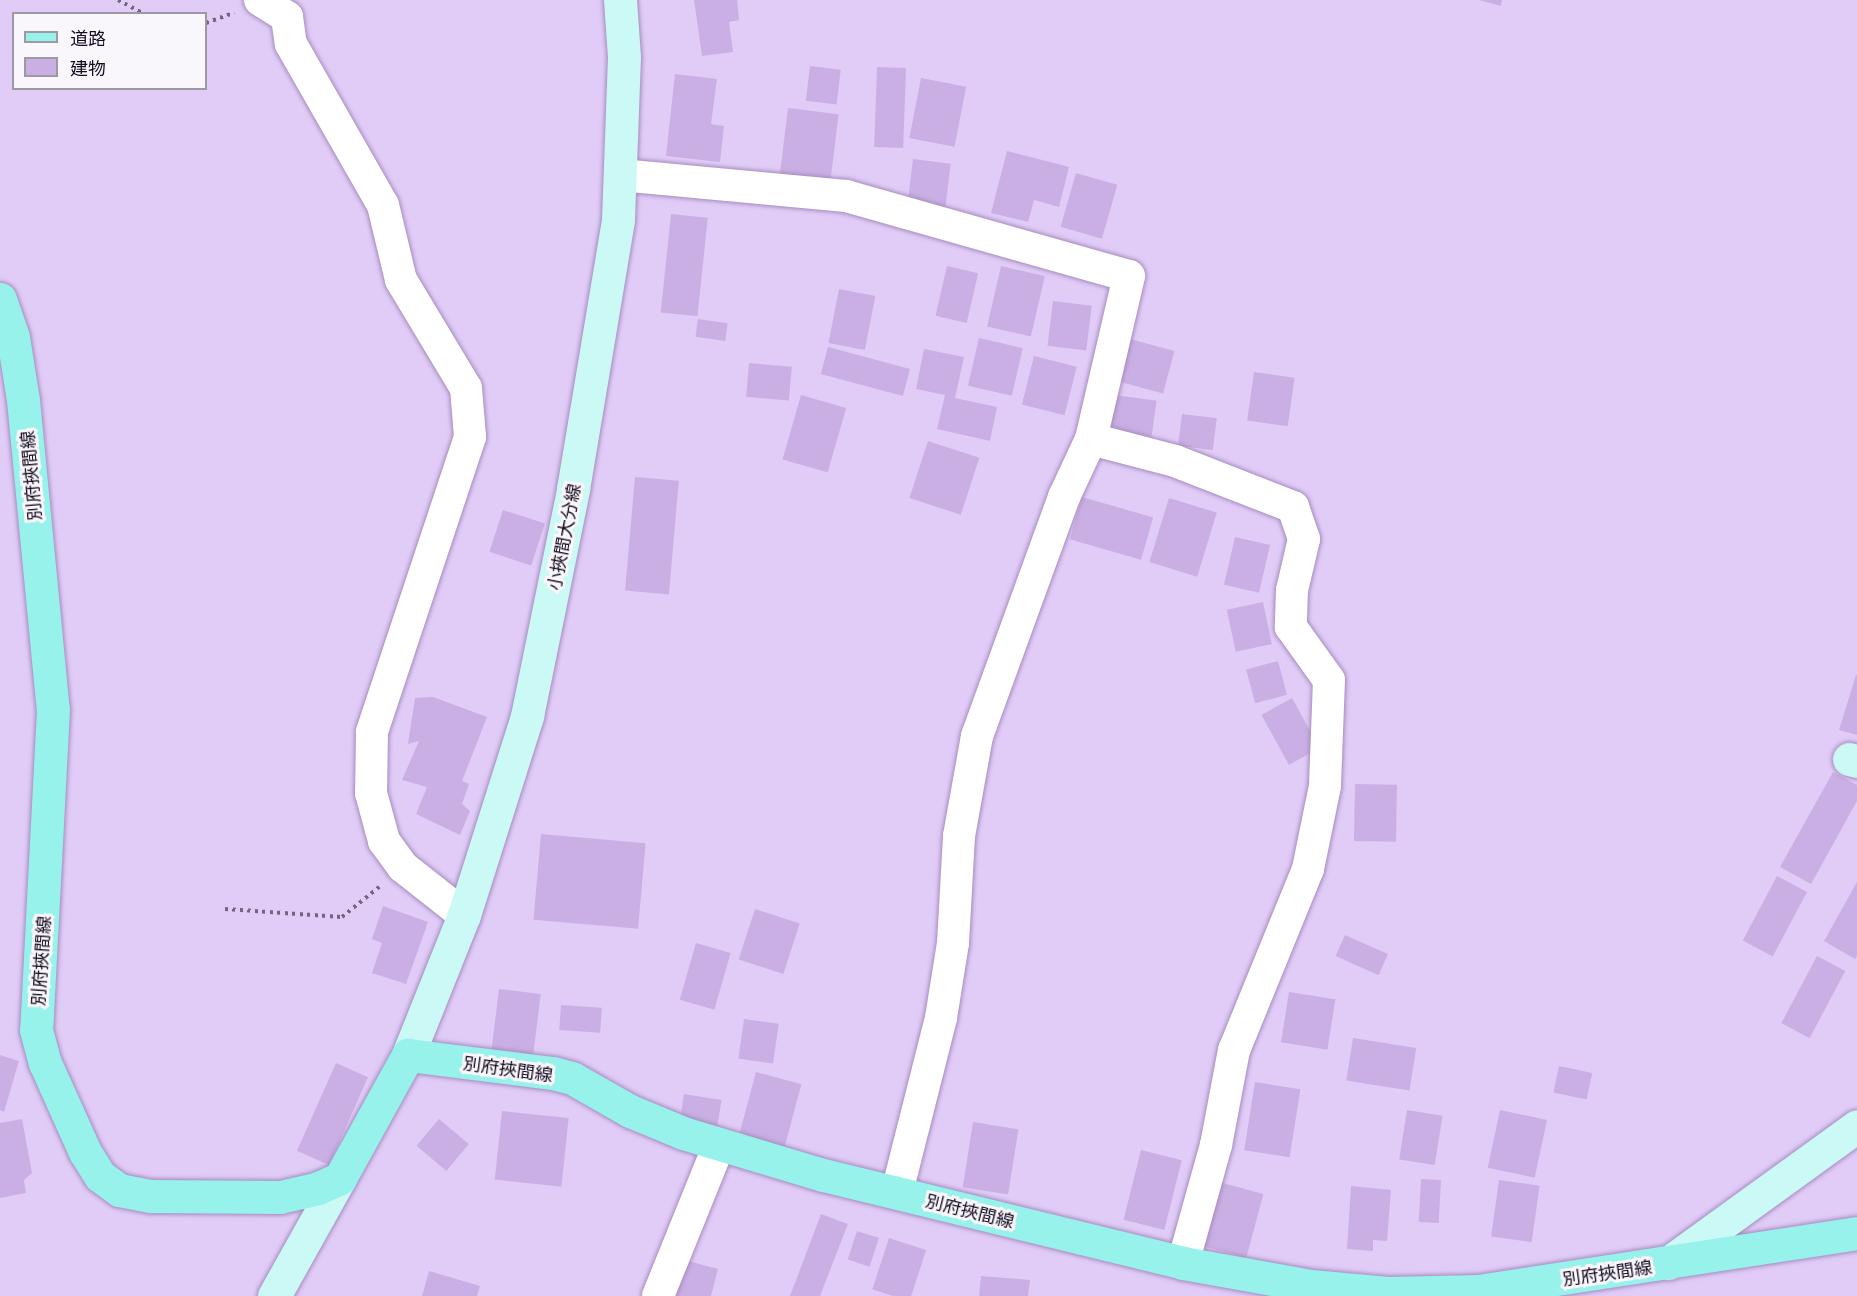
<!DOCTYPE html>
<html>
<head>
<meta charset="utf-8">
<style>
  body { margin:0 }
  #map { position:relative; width:1857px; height:1296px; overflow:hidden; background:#e1ccf8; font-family:Georgia,"Noto Sans JP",serif }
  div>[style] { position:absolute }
  .building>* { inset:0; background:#caafe5; transform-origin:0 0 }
  .path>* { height:4px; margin-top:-2px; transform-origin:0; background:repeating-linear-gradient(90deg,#736482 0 3px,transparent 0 7.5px) }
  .roads { filter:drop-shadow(0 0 2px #a68cbf) drop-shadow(0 0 2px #a68cbf) }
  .street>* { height:32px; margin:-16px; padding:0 16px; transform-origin:16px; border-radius:16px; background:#fff }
  .secondary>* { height:33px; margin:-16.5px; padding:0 16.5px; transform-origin:16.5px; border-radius:16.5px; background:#cbf9f5 }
  .primary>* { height:33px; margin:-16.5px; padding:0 16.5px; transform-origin:16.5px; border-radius:16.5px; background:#97f2eb }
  span { translate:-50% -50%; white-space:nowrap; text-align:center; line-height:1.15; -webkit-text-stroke:6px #f9f6fc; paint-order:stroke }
  .street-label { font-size:18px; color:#150c1e }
  .legend { position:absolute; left:12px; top:12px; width:195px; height:78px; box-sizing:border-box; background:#f9f6fc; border:2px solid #9e98a3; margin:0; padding:8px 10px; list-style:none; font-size:18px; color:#150c1e }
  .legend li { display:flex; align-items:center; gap:12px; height:30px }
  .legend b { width:30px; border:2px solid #9e98a3 }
</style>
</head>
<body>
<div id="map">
  <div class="building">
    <div style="clip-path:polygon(694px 0,737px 0,739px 20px,729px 22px,733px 52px,702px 56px)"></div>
    <div style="clip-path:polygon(1479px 0,1502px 0,1501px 6px)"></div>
    <div style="left:810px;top:66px;width:31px;height:35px;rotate:7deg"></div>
    <div style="left:877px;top:67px;width:29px;height:80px;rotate:2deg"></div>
    <div style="clip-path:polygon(675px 74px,717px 79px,711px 124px,724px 126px,720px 162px,666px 156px)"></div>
    <div style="left:921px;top:78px;width:46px;height:61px;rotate:11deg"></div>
    <div style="left:788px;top:108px;width:51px;height:76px;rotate:7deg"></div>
    <div style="clip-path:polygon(1007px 151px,1069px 167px,1059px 207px,1034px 200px,1028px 222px,991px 213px)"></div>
    <div style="left:913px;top:159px;width:38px;height:44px;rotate:7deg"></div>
    <div style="left:1076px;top:173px;width:43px;height:56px;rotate:16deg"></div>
    <div style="left:671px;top:214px;width:37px;height:99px;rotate:6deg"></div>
    <div style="left:947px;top:266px;width:32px;height:51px;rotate:13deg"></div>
    <div style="left:1001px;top:266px;width:45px;height:62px;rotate:13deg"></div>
    <div style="left:839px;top:289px;width:37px;height:55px;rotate:11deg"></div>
    <div style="left:1053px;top:301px;width:39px;height:45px;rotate:7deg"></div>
    <div style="left:698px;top:319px;width:30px;height:18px;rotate:8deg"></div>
    <div style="left:979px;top:338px;width:45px;height:49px;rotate:13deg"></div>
    <div style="left:1130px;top:339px;width:46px;height:44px;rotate:15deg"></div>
    <div style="left:828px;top:347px;width:85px;height:28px;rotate:15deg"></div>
    <div style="clip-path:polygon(924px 349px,964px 357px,955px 398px,997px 407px,990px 441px,937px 429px,945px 395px,916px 389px)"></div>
    <div style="left:1034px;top:356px;width:44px;height:50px;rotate:14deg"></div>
    <div style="left:749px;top:363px;width:43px;height:34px;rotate:5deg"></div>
    <div style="left:1254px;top:372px;width:41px;height:49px;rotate:8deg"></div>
    <div style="left:801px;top:395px;width:47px;height:67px;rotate:16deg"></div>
    <div style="left:1115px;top:395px;width:42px;height:36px;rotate:8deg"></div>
    <div style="left:1182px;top:414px;width:35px;height:32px;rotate:7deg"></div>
    <div style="left:928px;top:441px;width:54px;height:60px;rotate:18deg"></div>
    <div style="left:635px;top:477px;width:44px;height:114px;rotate:5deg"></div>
    <div style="left:1082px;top:497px;width:74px;height:44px;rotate:16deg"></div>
    <div style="left:1169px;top:498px;width:50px;height:67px;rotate:17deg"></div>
    <div style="left:503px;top:510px;width:44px;height:44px;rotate:18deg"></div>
    <div style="left:1235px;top:537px;width:36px;height:49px;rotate:13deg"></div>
    <div style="left:1263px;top:602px;width:43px;height:37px;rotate:78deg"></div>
    <div style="left:1278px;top:661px;width:35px;height:33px;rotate:75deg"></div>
    <div style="clip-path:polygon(1856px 675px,1857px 675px,1857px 735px,1839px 730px)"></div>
    <div style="clip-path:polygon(433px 697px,487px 717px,462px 781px,469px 784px,462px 804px,470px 811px,460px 835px,416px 814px,427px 787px,402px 780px,419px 741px,408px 744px,415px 698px)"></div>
    <div style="left:1292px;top:698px;width:57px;height:35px;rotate:61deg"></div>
    <div style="clip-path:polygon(1833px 772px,1857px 785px,1857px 801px,1811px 884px,1780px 867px)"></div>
    <div style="left:1355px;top:784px;width:42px;height:57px;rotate:1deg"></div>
    <div style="left:541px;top:834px;width:105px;height:86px;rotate:5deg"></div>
    <div style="left:1777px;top:876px;width:34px;height:73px;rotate:28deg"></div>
    <div style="clip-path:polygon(1857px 882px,1857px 956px,1855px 959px,1824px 941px)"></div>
    <div style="clip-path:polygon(383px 906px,428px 922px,406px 984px,372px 973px,382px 943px,372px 939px)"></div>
    <div style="left:755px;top:909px;width:47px;height:53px;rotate:18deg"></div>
    <div style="left:1345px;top:935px;width:47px;height:23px;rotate:24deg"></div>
    <div style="left:696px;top:943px;width:36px;height:59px;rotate:16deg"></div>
    <div style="left:1817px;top:956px;width:32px;height:76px;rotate:28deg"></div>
    <div style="left:499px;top:989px;width:42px;height:67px;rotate:7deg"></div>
    <div style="left:1289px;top:992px;width:47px;height:51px;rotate:9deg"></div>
    <div style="left:561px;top:1005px;width:41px;height:25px;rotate:4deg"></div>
    <div style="left:744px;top:1019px;width:35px;height:40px;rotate:8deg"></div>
    <div style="left:1353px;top:1038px;width:64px;height:43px;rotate:9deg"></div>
    <div style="clip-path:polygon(0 1055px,19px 1061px,4px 1112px,0 1110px)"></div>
    <div style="left:336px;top:1063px;width:35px;height:96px;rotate:24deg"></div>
    <div style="left:1559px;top:1066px;width:34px;height:27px;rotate:12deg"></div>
    <div style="left:756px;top:1072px;width:47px;height:77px;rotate:15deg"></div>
    <div style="left:1255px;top:1082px;width:46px;height:69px;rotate:9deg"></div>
    <div style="left:684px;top:1094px;width:38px;height:31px;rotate:9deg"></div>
    <div style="left:1407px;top:1110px;width:36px;height:50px;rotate:9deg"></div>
    <div style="left:1500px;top:1110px;width:48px;height:59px;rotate:12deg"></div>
    <div style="left:502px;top:1111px;width:67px;height:69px;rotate:6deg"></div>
    <div style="clip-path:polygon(22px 1119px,32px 1173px,24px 1180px,26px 1193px,0 1198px,0 1123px)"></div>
    <div style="left:439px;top:1119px;width:39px;height:35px;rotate:40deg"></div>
    <div style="left:973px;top:1122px;width:46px;height:66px;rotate:9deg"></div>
    <div style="left:1141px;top:1150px;width:42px;height:72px;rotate:14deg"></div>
    <div style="left:1421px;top:1179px;width:20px;height:43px;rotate:3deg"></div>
    <div style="left:1499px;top:1180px;width:41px;height:57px;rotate:8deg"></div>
    <div style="left:1219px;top:1182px;width:46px;height:66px;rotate:15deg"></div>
    <div style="clip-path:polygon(1351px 1186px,1391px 1190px,1387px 1241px,1373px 1240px,1373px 1251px,1347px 1249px)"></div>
    <div style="clip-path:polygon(821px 1214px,848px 1224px,820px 1296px,790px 1296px)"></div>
    <div style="left:857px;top:1231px;width:23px;height:30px;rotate:18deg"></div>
    <div style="left:889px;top:1238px;width:39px;height:54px;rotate:18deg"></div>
    <div style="clip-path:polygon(677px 1258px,718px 1269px,711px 1296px,667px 1296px)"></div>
    <div style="clip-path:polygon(429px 1271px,480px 1286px,477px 1296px,422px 1296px)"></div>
    <div style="clip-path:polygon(981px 1276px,1030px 1280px,1028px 1296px,979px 1296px)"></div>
  </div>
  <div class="path">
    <div style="left:118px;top:0;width:30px;rotate:28deg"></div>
    <div style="left:206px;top:23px;width:30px;rotate:-20deg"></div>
    <div style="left:225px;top:909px;width:117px;rotate:3.9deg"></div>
    <div style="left:342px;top:917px;width:48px;rotate:-39deg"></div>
  </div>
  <div class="roads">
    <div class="street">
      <div style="left:260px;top:0;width:32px;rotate:32deg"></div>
      <div style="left:287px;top:17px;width:27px;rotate:82deg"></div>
      <div style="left:291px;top:44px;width:185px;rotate:60.3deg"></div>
      <div style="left:383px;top:205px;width:77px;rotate:76.5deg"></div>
      <div style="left:401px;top:280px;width:126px;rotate:59deg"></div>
      <div style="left:466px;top:388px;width:49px;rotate:85.3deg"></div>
      <div style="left:470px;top:437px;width:311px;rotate:108.4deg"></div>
      <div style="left:372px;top:732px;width:61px;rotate:90.9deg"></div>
      <div style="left:371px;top:793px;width:50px;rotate:74.8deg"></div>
      <div style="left:384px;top:841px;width:32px;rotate:54deg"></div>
      <div style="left:403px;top:867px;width:78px;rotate:38.2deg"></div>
      <div style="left:620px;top:175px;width:227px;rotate:5.3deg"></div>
      <div style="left:846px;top:196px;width:294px;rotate:15.8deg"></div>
      <div style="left:1129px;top:276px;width:167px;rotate:103.1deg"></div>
      <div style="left:1091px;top:439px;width:64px;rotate:115deg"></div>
      <div style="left:1064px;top:497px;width:254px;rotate:110deg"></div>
      <div style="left:977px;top:736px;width:102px;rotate:100.2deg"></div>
      <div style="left:959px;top:836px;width:107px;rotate:93.2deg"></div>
      <div style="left:953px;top:943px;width:76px;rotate:99.1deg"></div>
      <div style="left:941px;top:1018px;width:179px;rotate:104.2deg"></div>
      <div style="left:1091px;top:439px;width:87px;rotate:14.7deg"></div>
      <div style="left:1175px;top:461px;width:127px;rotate:21.3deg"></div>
      <div style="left:1293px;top:507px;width:34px;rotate:71deg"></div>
      <div style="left:1304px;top:539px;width:52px;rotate:103.2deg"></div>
      <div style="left:1292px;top:590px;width:37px;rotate:92deg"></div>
      <div style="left:1291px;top:627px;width:65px;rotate:54.4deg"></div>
      <div style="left:1329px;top:680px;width:106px;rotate:92.2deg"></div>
      <div style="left:1325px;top:786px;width:85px;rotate:101.6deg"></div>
      <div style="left:1308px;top:869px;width:196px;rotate:112.2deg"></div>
      <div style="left:1234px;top:1050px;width:97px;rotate:100.7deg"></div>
      <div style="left:1216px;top:1145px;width:123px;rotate:105.6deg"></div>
      <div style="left:658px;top:1296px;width:163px;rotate:-68deg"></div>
    </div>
    <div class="secondary">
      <div style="left:1849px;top:759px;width:8px;rotate:14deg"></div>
      <div style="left:408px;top:1055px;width:151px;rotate:-68.2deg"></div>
      <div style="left:464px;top:915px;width:209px;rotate:-72.4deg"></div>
      <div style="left:527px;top:716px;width:232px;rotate:-78.5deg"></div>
      <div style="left:573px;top:489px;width:273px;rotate:-80.5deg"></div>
      <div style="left:618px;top:220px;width:163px;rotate:-87.9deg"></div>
      <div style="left:624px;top:57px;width:57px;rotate:-94deg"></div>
      <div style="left:1668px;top:1263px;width:233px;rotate:-35.9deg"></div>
      <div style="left:274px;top:1296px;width:135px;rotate:-60.8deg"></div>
    </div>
    <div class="primary">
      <div style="left:0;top:299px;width:40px;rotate:71.1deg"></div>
      <div style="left:13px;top:337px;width:64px;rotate:81deg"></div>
      <div style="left:23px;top:400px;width:310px;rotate:84.5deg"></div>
      <div style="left:53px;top:709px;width:321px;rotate:93deg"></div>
      <div style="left:36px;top:1030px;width:34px;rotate:75deg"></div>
      <div style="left:45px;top:1063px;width:98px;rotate:65.8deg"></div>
      <div style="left:85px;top:1152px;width:28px;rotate:58deg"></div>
      <div style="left:100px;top:1176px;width:24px;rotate:36deg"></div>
      <div style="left:119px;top:1190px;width:33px;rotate:11deg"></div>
      <div style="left:151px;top:1196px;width:129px;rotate:0.4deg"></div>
      <div style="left:280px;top:1197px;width:39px;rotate:-13deg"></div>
      <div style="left:318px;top:1188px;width:24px;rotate:-24deg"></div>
      <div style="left:340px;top:1178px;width:141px;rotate:-61.1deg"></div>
      <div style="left:408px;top:1055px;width:146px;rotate:7.1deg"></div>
      <div style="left:553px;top:1073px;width:20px;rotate:15deg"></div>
      <div style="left:572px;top:1078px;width:67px;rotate:29.6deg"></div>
      <div style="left:630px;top:1111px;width:57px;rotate:22.5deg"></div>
      <div style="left:683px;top:1133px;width:146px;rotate:16.7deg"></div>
      <div style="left:823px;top:1175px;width:371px;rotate:13.7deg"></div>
      <div style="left:1183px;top:1263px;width:130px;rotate:10.2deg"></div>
      <div style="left:1311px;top:1286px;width:77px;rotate:5.2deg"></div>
      <div style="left:1388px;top:1293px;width:90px;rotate:-1.3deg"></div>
      <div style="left:1478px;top:1291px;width:383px;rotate:-8.7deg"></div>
    </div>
  </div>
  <div class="street-label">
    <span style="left:30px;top:476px;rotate:-95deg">別府挾間線</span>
    <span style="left:563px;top:537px;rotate:-79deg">小挾間大分線</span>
    <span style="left:40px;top:961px;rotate:-86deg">別府挾間線</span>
    <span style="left:508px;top:1068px;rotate:8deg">別府挾間線</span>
    <span style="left:970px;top:1210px;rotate:14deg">別府挾間線</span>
    <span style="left:1607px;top:1272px;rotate:-8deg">別府挾間線</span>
  </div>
  <ul class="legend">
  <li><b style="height:8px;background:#97f2eb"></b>道路</li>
  <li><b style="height:16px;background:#caafe5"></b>建物</li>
  </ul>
</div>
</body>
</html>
